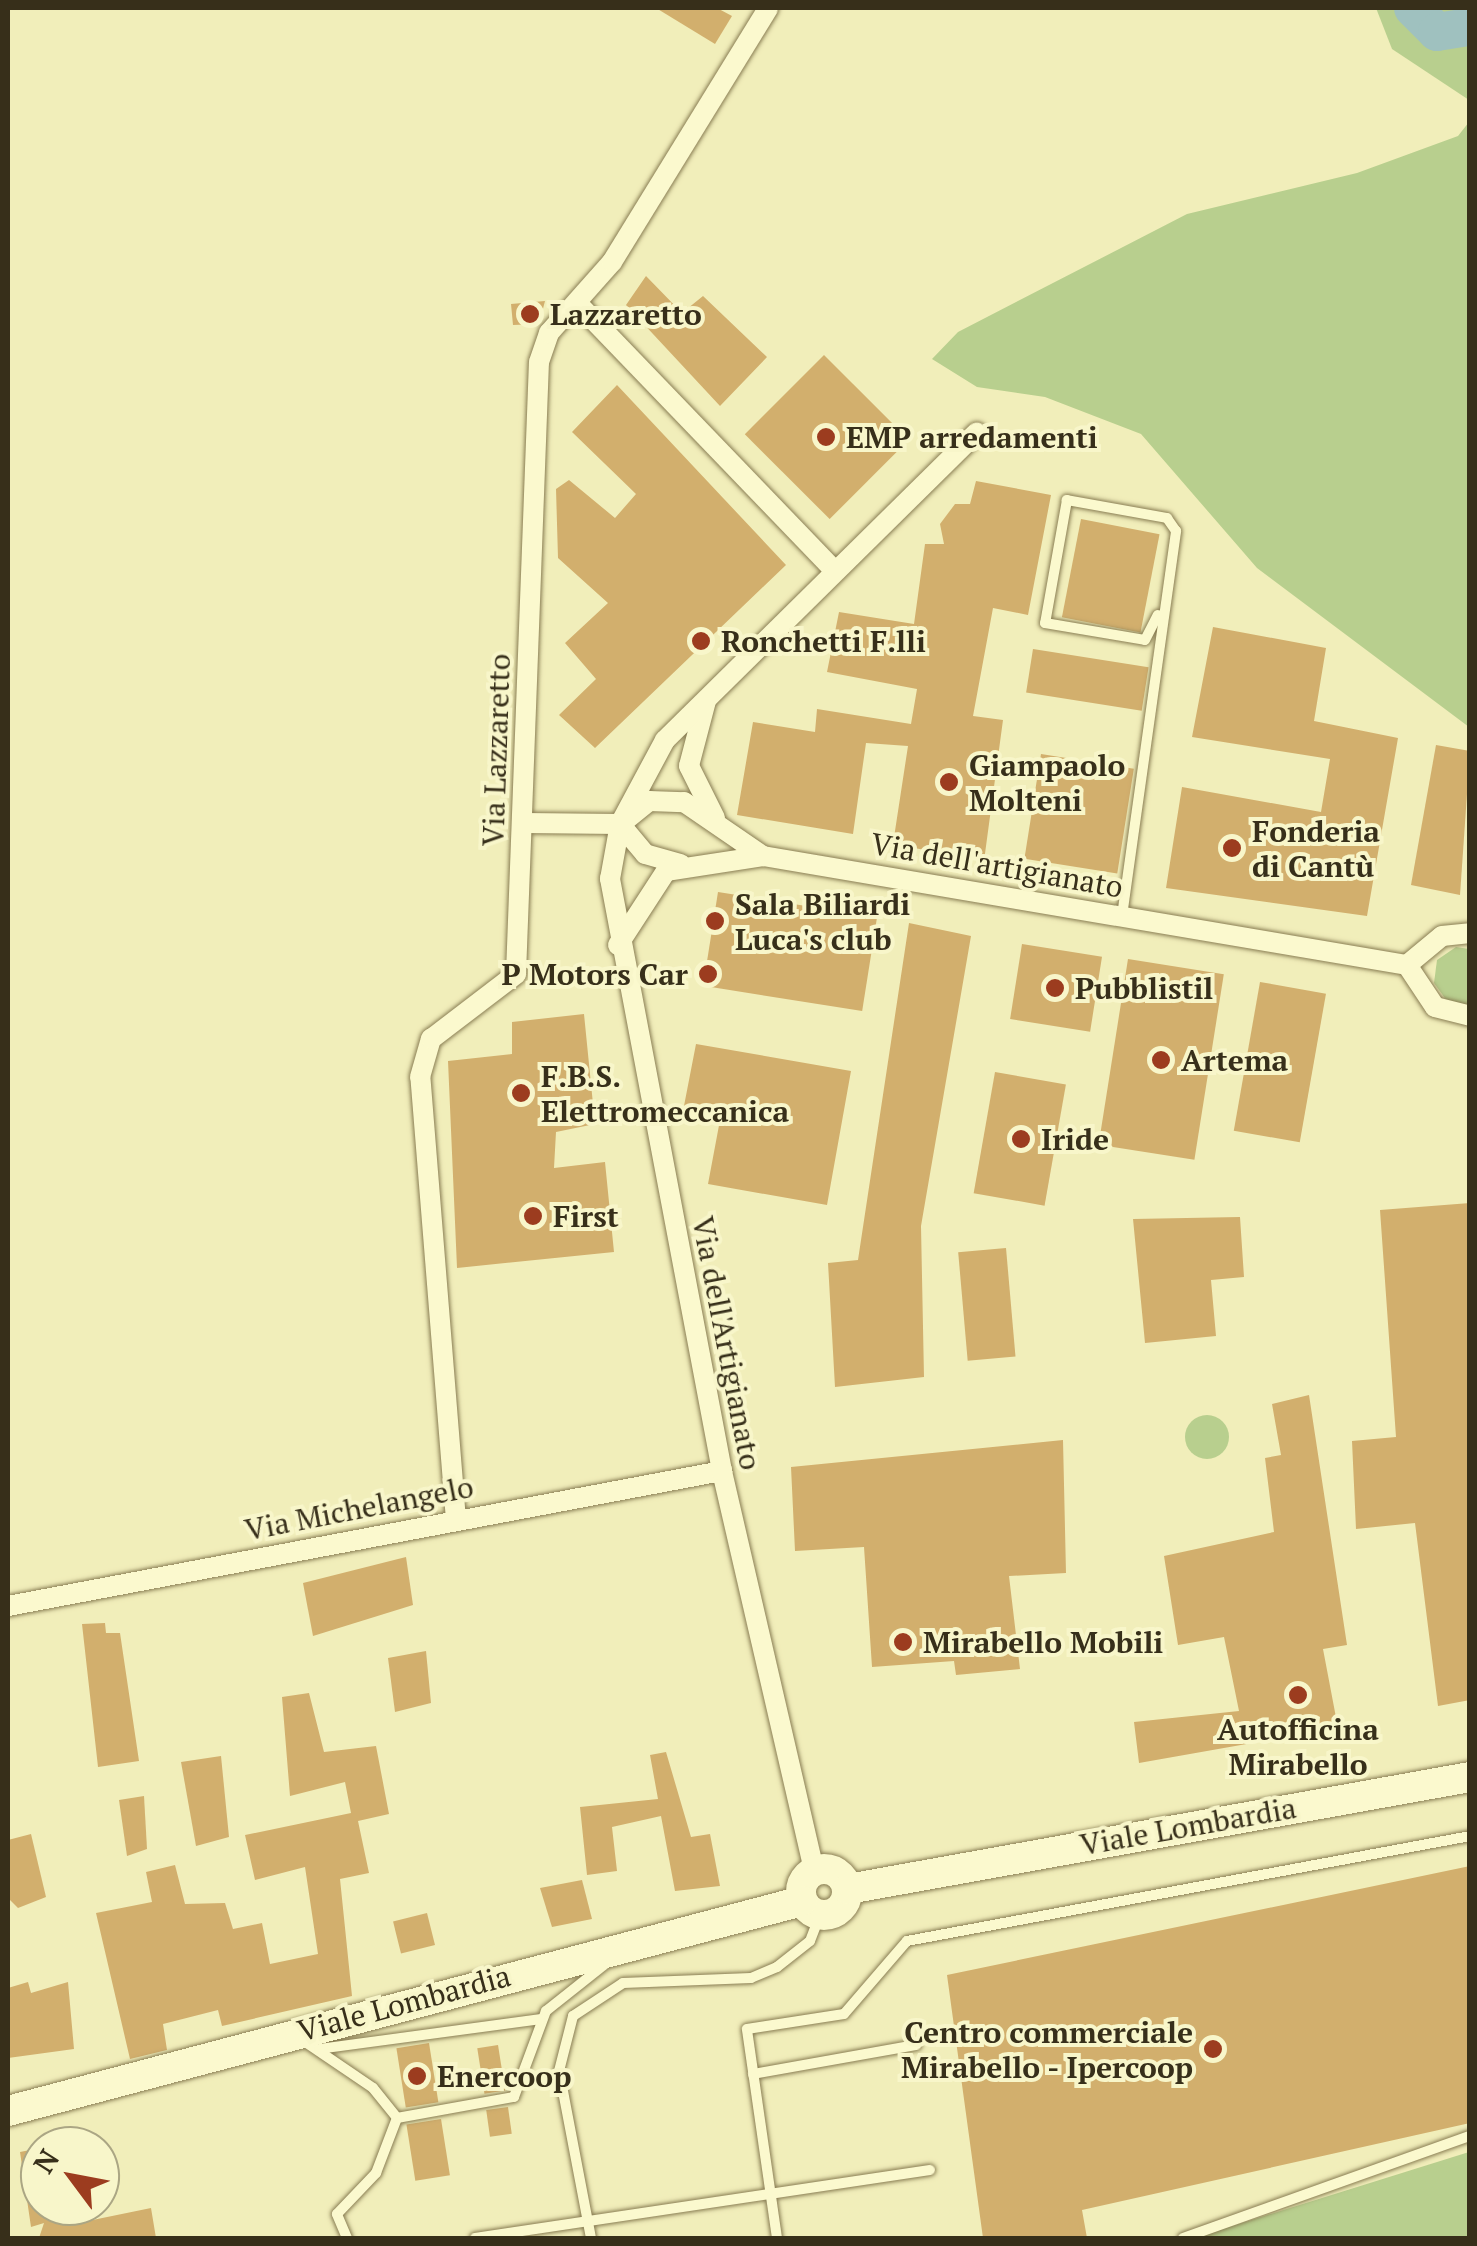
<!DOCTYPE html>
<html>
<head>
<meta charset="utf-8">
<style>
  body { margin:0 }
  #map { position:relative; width:1477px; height:2246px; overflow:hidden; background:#f1eeba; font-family:"PT Serif",serif }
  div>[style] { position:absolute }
  .green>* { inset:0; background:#b8cf8e }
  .round { border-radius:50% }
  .river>* { height:38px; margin:-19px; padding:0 19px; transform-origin:19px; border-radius:19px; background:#9fc1bf }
  .building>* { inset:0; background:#d2af6d; transform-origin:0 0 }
  .roads { filter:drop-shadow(0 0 2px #897d53) drop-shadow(0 0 2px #897d53) }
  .lane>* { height:10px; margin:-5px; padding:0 5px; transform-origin:5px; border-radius:5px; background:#fbf9ce }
  .street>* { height:20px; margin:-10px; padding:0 10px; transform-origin:10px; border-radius:10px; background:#fbf9ce }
  .secondary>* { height:30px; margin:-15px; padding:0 15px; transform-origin:15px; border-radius:15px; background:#fbf9ce }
  .secondary>.ring { margin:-15px; padding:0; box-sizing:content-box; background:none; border:30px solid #fbf9ce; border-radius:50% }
  .dots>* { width:28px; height:28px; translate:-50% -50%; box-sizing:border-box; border:5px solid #f8f6ca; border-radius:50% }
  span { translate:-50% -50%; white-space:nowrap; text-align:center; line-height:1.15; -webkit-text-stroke:8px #f8f6ca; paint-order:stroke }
  .poi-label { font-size:30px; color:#372f1a; font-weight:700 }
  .left { translate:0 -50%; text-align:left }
  .right { translate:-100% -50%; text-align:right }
  .street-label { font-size:30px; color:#372f1a }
  .frame { position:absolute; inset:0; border:10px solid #372f1a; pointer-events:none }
  .north { position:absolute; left:20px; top:2126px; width:100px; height:100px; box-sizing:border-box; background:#f8f6ca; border:2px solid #aba684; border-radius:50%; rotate:302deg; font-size:28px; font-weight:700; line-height:40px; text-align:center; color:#372f1a }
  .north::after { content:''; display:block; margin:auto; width:35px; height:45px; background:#9c3c1f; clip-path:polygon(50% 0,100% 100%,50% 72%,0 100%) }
</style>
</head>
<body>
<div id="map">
  <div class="green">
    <div style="clip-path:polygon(1376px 8px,1469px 8px,1469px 100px,1392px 49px)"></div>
    <div style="clip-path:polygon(1469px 122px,1469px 727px,1257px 568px,1141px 434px,1045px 397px,977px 387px,932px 359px,958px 332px,1187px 214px,1357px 173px,1458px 136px)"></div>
    <div style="clip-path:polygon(1456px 947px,1469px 949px,1469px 1005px,1447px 1001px,1434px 983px,1437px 960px)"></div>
    <div class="round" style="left:1185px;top:1415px;width:44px;height:44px"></div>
    <div style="clip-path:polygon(1469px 2152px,1469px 2238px,1199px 2238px,1213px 2232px)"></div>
  </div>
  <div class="river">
    <div style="left:1413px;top:8px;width:34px;rotate:45deg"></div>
    <div style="left:1437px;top:32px;width:33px;rotate:-9deg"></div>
  </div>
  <div class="building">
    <div style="clip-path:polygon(656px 8px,717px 8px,732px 16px,715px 44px)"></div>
    <div style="clip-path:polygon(646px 276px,682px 313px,703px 296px,767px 357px,720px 406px,626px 305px)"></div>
    <div style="clip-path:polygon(545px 301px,539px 324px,513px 325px,511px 304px)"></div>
    <div style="left:824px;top:355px;width:120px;height:112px;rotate:45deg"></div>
    <div style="clip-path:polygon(617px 385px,786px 565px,595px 748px,559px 715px,596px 679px,565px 643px,608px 603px,558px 558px,556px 489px,569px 480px,615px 518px,636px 494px,572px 432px)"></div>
    <div style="clip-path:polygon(976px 481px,1051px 495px,1028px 615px,993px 608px,973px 716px,1003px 720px,984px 861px,893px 844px,908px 746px,866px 743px,853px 834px,737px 815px,753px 722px,815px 732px,817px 709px,911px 724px,917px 689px,827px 672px,839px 612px,914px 624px,925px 544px,944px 544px,940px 524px,955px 504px,970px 504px)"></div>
    <div style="left:1081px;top:519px;width:80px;height:100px;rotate:11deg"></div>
    <div style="clip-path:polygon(1213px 627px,1326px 648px,1314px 721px,1398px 738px,1367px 916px,1166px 888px,1182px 787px,1321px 812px,1330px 759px,1192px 737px)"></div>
    <div style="left:1033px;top:649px;width:117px;height:44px;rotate:9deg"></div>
    <div style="clip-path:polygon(1436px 745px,1470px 751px,1460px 895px,1411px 885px)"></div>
    <div style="left:1041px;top:754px;width:94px;height:106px;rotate:9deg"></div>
    <div style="left:718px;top:892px;width:161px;height:95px;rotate:9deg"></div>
    <div style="clip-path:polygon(909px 923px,971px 936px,921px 1226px,924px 1377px,835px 1387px,828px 1263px,858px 1260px)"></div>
    <div style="left:1022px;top:944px;width:81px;height:76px;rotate:9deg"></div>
    <div style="left:1128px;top:959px;width:97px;height:188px;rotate:9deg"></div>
    <div style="left:1260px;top:982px;width:67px;height:151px;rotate:10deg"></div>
    <div style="clip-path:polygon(584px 1014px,595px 1124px,556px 1132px,554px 1168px,605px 1162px,614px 1252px,457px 1268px,448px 1061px,512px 1054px,512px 1022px)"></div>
    <div style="clip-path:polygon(696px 1044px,851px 1071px,827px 1205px,708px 1184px,720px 1120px,683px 1111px)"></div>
    <div style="left:995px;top:1072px;width:72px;height:123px;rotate:10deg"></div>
    <div style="clip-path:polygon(1470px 1203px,1470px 1700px,1438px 1706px,1415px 1523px,1356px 1529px,1352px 1441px,1396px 1437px,1380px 1210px)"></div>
    <div style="clip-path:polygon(1240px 1217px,1244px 1277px,1211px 1280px,1216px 1336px,1145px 1343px,1133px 1219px)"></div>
    <div style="left:1006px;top:1248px;width:109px;height:48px;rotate:85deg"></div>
    <div style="clip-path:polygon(1309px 1395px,1347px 1645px,1323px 1649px,1338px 1728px,1139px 1763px,1134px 1722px,1239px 1711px,1224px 1637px,1178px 1645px,1164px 1556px,1274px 1532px,1265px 1458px,1281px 1455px,1272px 1404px)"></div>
    <div style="clip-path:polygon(1063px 1440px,1066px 1573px,1009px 1576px,1020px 1669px,956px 1675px,954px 1661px,872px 1667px,864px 1547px,795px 1551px,791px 1467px)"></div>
    <div style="clip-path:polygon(406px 1557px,413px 1605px,313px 1636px,303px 1583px)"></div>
    <div style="clip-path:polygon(105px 1623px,106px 1633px,120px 1633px,139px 1761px,98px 1767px,82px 1624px)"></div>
    <div style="clip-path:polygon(426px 1651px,431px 1703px,395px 1712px,388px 1658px)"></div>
    <div style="clip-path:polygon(309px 1693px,324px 1752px,376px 1746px,389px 1814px,358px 1821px,369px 1873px,340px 1879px,352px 1996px,222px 2026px,218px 2010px,163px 2024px,167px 2050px,130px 2059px,96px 1913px,152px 1902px,146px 1872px,175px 1865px,185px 1904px,225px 1903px,233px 1929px,262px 1923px,270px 1964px,318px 1954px,305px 1867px,255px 1880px,245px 1835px,351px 1813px,345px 1782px,290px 1796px,282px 1697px)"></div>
    <div style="clip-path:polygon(666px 1752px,691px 1837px,710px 1834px,720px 1886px,675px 1891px,661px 1816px,612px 1827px,617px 1871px,587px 1875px,580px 1807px,658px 1799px,650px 1755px)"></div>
    <div style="clip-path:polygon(221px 1756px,229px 1837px,196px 1846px,181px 1762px)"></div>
    <div style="clip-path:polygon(144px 1796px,147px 1849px,127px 1856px,119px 1800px)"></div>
    <div style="clip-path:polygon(31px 1834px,46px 1897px,18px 1908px,8px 1898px,8px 1840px)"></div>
    <div style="clip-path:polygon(1470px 1866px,1470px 2123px,1082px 2210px,1087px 2238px,983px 2238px,947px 1975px)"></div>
    <div style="clip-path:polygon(582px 1880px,592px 1919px,552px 1927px,540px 1888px)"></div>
    <div style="left:427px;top:1913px;width:33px;height:35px;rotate:76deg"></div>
    <div style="clip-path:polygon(28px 1982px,31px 1993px,68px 1982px,74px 2049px,8px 2058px,8px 1988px)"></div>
    <div style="left:429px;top:2043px;width:60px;height:33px;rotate:81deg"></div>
    <div style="left:498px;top:2045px;width:46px;height:21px;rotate:81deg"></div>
    <div style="left:508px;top:2107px;width:27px;height:22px;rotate:82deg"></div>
    <div style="left:441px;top:2119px;width:57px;height:35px;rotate:81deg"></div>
    <div style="clip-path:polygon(40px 2148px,40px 2206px,76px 2206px,78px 2223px,151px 2208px,156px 2238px,39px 2238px,44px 2223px,31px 2227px,20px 2152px)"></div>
  </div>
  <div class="roads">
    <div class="lane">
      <div style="left:1122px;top:916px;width:389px;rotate:-82deg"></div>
      <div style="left:1176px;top:531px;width:16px;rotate:-125deg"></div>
      <div style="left:1167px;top:518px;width:102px;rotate:-169.8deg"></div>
      <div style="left:1067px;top:500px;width:125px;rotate:100.1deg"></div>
      <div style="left:1045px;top:623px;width:101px;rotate:9.6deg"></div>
      <div style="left:1145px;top:640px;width:28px;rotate:-63deg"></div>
      <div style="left:301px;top:2039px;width:87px;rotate:34.2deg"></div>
      <div style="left:373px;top:2088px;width:38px;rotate:51deg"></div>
      <div style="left:397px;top:2118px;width:119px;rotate:-10.2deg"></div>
      <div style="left:514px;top:2097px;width:92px;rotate:-69.6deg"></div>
      <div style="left:546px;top:2011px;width:74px;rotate:-38.4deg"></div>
      <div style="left:319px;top:2049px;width:223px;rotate:-7.7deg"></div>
      <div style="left:753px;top:2074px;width:166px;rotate:-10.1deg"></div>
      <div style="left:347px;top:2238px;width:26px;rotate:-113deg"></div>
      <div style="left:337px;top:2214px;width:57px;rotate:-46.4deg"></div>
      <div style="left:376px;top:2173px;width:59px;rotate:-69.1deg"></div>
      <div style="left:475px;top:2238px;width:460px;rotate:-8.5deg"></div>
      <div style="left:591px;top:2238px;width:170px;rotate:-100.8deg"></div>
      <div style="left:559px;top:2071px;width:57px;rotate:-75.7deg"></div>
      <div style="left:573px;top:2016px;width:60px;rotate:-33.4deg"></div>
      <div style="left:623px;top:1983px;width:128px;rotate:-2.2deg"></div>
      <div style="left:751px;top:1978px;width:28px;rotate:-23deg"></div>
      <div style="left:777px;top:1967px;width:42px;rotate:-38.2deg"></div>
      <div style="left:810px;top:1941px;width:28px;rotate:-69deg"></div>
      <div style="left:777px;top:2238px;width:211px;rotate:-98.2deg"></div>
      <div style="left:747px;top:2029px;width:98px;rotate:-8.8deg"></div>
      <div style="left:844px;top:2014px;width:96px;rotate:-49.2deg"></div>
      <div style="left:907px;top:1941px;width:573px;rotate:-10.56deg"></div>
      <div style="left:1183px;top:2238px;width:305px;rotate:-19.6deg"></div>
    </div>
    <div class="street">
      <div style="left:578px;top:304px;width:369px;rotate:46.1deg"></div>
      <div style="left:706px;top:701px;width:67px;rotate:104.7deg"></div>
      <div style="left:689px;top:766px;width:58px;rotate:63.4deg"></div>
      <div style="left:524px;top:823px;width:96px;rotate:0.6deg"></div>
      <div style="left:622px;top:823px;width:35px;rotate:-39deg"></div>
      <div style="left:649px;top:801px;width:35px;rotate:2deg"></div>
      <div style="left:684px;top:802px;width:96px;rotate:34.4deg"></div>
      <div style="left:620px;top:824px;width:39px;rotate:50deg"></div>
      <div style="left:645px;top:854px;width:37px;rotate:16deg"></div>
      <div style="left:618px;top:945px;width:88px;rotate:-57deg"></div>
      <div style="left:666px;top:871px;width:98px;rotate:-8.8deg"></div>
      <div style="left:763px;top:856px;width:653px;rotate:9.61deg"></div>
      <div style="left:1407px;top:965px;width:45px;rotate:-39.6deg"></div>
      <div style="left:1442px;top:936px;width:28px;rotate:-6deg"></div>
      <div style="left:1407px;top:965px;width:50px;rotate:56.3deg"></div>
      <div style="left:1435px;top:1007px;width:36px;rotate:14deg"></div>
      <div style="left:456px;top:1520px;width:444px;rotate:-94.6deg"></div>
      <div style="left:420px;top:1077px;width:40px;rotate:-74deg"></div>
      <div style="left:431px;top:1039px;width:107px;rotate:-37.4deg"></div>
      <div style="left:516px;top:974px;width:612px;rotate:-87.85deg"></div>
      <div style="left:539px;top:362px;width:31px;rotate:-71deg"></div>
      <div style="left:549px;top:333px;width:95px;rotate:-48.4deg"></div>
      <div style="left:612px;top:262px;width:298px;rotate:-58.4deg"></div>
      <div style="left:8px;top:1606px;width:727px;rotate:-10.71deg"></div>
      <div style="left:814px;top:1870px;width:409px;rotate:-103deg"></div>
      <div style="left:722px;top:1471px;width:603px;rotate:-100.71deg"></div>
      <div style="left:610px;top:879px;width:56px;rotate:-79.7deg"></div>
      <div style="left:620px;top:824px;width:95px;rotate:-61.8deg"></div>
      <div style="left:665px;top:740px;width:438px;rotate:-44.6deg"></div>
    </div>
    <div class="secondary">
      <div class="ring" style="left:801px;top:1869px;width:16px;height:16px"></div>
      <div style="left:848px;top:1889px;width:632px;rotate:-10.21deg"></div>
      <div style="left:8px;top:2111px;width:821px;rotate:-14.81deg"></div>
    </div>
  </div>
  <div class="dots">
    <div style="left:530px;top:314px;background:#9c3c1f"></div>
    <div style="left:826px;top:437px;background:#9c3c1f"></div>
    <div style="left:701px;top:641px;background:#9c3c1f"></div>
    <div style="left:949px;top:782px;background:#9c3c1f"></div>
    <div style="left:1232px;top:848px;background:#9c3c1f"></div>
    <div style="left:715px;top:921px;background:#9c3c1f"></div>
    <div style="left:708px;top:974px;background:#9c3c1f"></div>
    <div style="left:1055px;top:988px;background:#9c3c1f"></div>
    <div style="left:1161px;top:1060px;background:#9c3c1f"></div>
    <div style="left:521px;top:1093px;background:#9c3c1f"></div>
    <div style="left:1021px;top:1139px;background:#9c3c1f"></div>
    <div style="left:533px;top:1216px;background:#9c3c1f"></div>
    <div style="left:903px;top:1642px;background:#9c3c1f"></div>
    <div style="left:1298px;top:1695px;background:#9c3c1f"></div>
    <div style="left:1213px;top:2049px;background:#9c3c1f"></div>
    <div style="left:417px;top:2076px;background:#9c3c1f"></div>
  </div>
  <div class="poi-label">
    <span class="left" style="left:550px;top:314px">Lazzaretto</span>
    <span class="left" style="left:846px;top:437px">EMP arredamenti</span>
    <span class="left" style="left:721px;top:641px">Ronchetti F.lli</span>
    <span class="left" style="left:969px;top:782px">Giampaolo<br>Molteni</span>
    <span class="left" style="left:1252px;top:848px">Fonderia<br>di Cantù</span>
    <span class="left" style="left:735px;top:921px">Sala Biliardi<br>Luca's club</span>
    <span class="right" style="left:688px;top:974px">P Motors Car</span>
    <span class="left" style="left:1075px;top:988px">Pubblistil</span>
    <span class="left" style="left:1181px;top:1060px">Artema</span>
    <span class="left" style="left:541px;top:1093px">F.B.S.<br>Elettromeccanica</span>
    <span class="left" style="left:1041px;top:1139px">Iride</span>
    <span class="left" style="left:553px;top:1216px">First</span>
    <span class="left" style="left:923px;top:1642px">Mirabello Mobili</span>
    <span style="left:1298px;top:1746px">Autofficina<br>Mirabello</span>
    <span class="right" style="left:1193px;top:2049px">Centro commerciale<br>Mirabello - Ipercoop</span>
    <span class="left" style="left:437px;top:2076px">Enercoop</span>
  </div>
  <div class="street-label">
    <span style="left:496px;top:750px;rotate:-88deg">Via Lazzaretto</span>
    <span style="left:997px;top:865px;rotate:10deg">Via dell'artigianato</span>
    <span style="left:727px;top:1343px;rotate:79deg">Via dell'Artigianato</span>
    <span style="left:359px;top:1508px;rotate:-11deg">Via Michelangelo</span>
    <span style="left:1188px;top:1826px;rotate:-10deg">Viale Lombardia</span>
    <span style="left:404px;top:2003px;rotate:-15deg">Viale Lombardia</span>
  </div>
  <div class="frame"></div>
  <div class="north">N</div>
</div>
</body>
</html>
